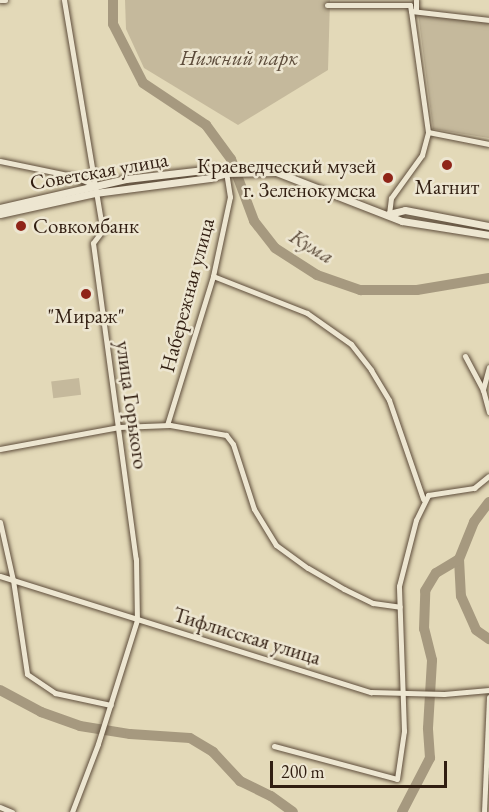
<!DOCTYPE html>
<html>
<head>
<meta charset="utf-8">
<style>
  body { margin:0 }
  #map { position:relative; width:489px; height:812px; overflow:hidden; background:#e3d9b8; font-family:"EB Garamond",serif }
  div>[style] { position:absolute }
  .green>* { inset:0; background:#c5b99c; transform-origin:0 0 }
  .river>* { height:10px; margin:-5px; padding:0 5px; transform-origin:5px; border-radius:5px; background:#a6997f }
  .roads { filter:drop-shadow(0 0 2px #5e4d3b) drop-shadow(0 0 2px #5e4d3b) }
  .minor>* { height:5px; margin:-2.5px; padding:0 2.5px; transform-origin:2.5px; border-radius:2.5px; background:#ede6d1 }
  .tertiary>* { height:7px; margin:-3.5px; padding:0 3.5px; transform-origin:3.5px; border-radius:3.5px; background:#ede6d1 }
  .dots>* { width:16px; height:16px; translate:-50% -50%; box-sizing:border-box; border:3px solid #ede6d1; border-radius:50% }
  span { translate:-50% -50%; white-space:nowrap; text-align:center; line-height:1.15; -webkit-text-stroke:5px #ede6d1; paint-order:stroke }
  .park-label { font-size:21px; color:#5d4c3b; font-style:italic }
  .poi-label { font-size:21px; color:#311e11 }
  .right { translate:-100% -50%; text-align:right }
  .left { translate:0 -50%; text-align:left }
  .street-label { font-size:21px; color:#311e11 }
  .water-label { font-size:22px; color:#5a4938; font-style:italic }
  .scale { position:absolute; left:270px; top:761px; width:177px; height:27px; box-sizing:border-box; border:3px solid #311e11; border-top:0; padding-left:8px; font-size:18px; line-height:21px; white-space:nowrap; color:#311e11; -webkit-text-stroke:4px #ede6d1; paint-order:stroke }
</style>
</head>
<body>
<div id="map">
  <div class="green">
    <div style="clip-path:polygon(125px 0,330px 0,328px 70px,238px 125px,144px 68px,126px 29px)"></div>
    <div style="clip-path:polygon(418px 13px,489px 21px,489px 138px,433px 129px)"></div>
    <div style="left:79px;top:378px;width:17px;height:28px;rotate:83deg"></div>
  </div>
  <div class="river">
    <div style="left:113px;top:0;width:24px;rotate:90deg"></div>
    <div style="left:113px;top:24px;width:66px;rotate:63deg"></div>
    <div style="left:143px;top:83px;width:76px;rotate:33.7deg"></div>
    <div style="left:206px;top:125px;width:42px;rotate:53.7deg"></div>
    <div style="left:231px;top:159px;width:66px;rotate:69.6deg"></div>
    <div style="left:254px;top:221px;width:34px;rotate:52deg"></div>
    <div style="left:275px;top:248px;width:50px;rotate:32.7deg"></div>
    <div style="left:317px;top:275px;width:46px;rotate:19.2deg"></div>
    <div style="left:360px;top:290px;width:57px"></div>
    <div style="left:417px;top:290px;width:73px;rotate:-9.5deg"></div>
    <div style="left:489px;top:502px;width:25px;rotate:127deg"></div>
    <div style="left:474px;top:522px;width:40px;rotate:112deg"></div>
    <div style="left:459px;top:559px;width:37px;rotate:87deg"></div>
    <div style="left:461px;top:596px;width:37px;rotate:66deg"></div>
    <div style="left:476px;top:630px;width:16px;rotate:35deg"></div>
    <div style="left:0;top:690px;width:47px;rotate:28.2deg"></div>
    <div style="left:41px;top:712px;width:41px;rotate:19.7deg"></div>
    <div style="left:80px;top:726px;width:51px;rotate:9.1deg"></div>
    <div style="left:130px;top:734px;width:60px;rotate:3.8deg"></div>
    <div style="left:190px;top:738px;width:27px;rotate:31deg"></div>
    <div style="left:213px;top:752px;width:40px;rotate:47deg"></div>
    <div style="left:240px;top:781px;width:34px;rotate:26deg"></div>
    <div style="left:271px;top:796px;width:27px;rotate:36deg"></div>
    <div style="left:402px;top:812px;width:61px;rotate:-62.6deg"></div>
    <div style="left:430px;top:758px;width:30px;rotate:-94deg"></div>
    <div style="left:428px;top:728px;width:68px;rotate:-86.6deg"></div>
    <div style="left:432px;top:660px;width:32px;rotate:-104deg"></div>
    <div style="left:424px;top:629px;width:38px;rotate:-88deg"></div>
    <div style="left:425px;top:591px;width:21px;rotate:-59deg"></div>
    <div style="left:436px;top:573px;width:27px;rotate:-31deg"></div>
  </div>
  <div class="roads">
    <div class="minor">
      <div style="left:0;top:0;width:5px"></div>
      <div style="left:64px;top:0;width:230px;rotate:80.5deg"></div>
      <div style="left:102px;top:227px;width:4px;rotate:90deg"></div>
      <div style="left:102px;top:231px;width:15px;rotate:127deg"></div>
      <div style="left:93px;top:243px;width:319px;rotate:82.3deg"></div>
      <div style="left:136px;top:559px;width:61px;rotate:89.1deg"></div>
      <div style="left:137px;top:620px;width:130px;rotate:107.5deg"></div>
      <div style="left:98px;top:744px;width:73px;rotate:110.9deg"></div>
      <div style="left:327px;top:5px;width:83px"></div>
      <div style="left:410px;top:5px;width:6px;rotate:81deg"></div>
      <div style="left:411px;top:11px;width:79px;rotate:6.6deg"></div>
      <div style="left:416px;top:11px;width:11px;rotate:-90deg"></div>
      <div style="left:428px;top:132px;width:62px;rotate:11.1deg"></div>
      <div style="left:0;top:161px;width:75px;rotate:11.6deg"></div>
      <div style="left:73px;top:176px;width:23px;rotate:23deg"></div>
      <div style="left:389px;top:214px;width:16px;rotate:-83deg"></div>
      <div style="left:391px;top:198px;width:53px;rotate:-54.2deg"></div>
      <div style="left:422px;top:155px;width:24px;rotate:-75deg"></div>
      <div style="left:428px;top:132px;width:122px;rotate:-98deg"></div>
      <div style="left:213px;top:276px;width:101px;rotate:21.5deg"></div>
      <div style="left:307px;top:313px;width:54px;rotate:35.2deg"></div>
      <div style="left:351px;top:344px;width:33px;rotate:52deg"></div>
      <div style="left:371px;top:370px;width:35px;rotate:59deg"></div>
      <div style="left:389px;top:400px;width:105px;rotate:71deg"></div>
      <div style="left:465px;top:356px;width:38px;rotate:62deg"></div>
      <div style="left:489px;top:367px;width:24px;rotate:105deg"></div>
      <div style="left:483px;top:390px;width:23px;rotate:75deg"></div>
      <div style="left:167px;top:425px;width:156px;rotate:-72.8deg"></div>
      <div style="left:213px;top:276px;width:81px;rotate:-77.9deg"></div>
      <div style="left:230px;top:197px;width:24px;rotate:-99deg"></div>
      <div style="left:0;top:449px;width:121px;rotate:-10.5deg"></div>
      <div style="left:119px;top:427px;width:51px;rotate:-2.2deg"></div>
      <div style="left:170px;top:425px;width:57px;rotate:10.1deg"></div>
      <div style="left:226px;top:435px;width:11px;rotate:52deg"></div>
      <div style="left:233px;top:444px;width:68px;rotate:72.1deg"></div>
      <div style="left:254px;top:509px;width:42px;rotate:58.6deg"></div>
      <div style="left:276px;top:545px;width:39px;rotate:36deg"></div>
      <div style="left:308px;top:568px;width:42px;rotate:30.3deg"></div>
      <div style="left:344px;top:589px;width:32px;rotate:26deg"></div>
      <div style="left:373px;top:603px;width:27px;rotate:8deg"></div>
      <div style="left:0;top:522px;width:59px;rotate:77.4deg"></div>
      <div style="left:13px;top:580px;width:95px;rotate:81.5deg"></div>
      <div style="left:27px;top:674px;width:34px;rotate:34deg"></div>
      <div style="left:55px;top:693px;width:57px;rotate:12.1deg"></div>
      <div style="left:0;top:576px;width:389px;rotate:17.4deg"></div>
      <div style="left:371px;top:692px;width:73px;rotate:1.6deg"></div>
      <div style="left:444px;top:694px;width:45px;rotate:-5.1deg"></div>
      <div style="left:274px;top:746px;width:127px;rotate:15deg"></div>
      <div style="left:397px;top:779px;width:49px;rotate:-81.7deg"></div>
      <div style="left:404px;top:731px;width:145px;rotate:-92deg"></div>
      <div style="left:399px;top:586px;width:68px;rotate:-75.6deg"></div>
      <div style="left:416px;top:520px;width:28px;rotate:-64deg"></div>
      <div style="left:428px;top:495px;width:47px;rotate:-8.7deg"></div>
      <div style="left:474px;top:488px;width:19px;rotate:-39deg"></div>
      <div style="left:0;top:807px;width:13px;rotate:23deg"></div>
      <div style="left:484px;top:812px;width:115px;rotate:-87.5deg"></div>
    </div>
    <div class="tertiary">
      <div style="left:0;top:208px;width:129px;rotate:-13deg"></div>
      <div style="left:126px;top:179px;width:87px;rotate:-6.6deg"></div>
      <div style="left:212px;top:169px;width:15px;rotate:16deg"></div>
      <div style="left:0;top:214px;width:97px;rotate:-12.5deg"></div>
      <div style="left:95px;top:193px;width:116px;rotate:-7.4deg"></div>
      <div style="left:210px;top:178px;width:17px;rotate:-17deg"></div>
      <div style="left:226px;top:173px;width:50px;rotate:-1.1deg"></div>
      <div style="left:276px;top:172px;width:135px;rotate:21.3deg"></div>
      <div style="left:402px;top:221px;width:88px;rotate:9.1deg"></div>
      <div style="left:389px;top:214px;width:16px;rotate:-14deg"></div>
      <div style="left:405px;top:210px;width:86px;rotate:10.8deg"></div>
    </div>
  </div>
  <div class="dots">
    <div style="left:447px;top:165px;background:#8f2418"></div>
    <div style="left:388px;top:178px;background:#8f2418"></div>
    <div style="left:21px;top:226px;background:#8f2418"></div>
    <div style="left:86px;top:294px;background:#8f2418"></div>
  </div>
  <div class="park-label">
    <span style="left:239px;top:58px">Нижний парк</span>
  </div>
  <div class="poi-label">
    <span class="right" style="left:376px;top:178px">Краеведческий музей<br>г. Зеленокумска</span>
    <span style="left:447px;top:187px">Магнит</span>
    <span class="left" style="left:33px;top:226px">Совкомбанк</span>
    <span style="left:86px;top:316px">"Мираж"</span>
  </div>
  <div class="street-label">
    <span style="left:99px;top:171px;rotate:-10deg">Советская улица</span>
    <span style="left:187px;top:295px;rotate:-75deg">Набережная улица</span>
    <span style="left:132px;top:405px;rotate:82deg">улица Горького</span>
    <span style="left:247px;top:636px;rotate:17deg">Тифлисская улица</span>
  </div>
  <div class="water-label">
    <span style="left:312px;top:246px;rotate:31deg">Кума</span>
  </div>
  <div class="scale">200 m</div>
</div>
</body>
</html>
